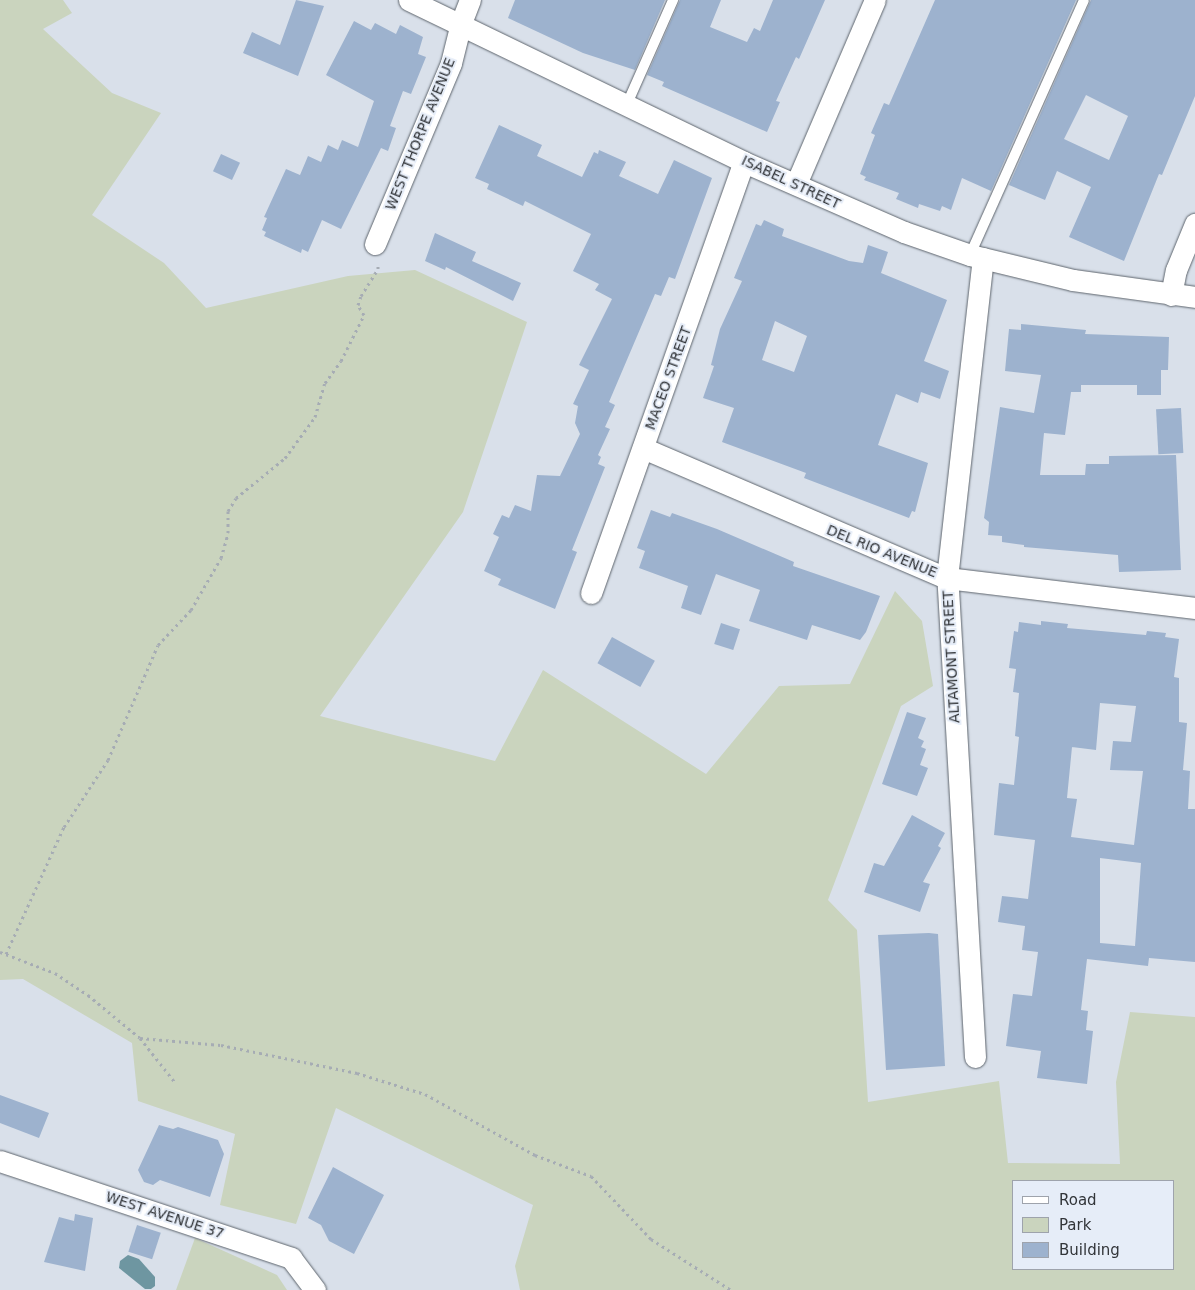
<!DOCTYPE html>
<html>
<head>
<meta charset="utf-8">
<style>
  body { margin:0 }
  #map { position:relative; width:1195px; height:1290px; overflow:hidden; background:#d9e0ea; font-family:"DejaVu Sans",sans-serif }
  div>[style] { position:absolute }
  .green>* { inset:0; background:#cad4be }
  .water>* { inset:0; background:#6e96a1 }
  .building>* { inset:0; background:#9db2ce; transform-origin:0 0 }
  .path>* { height:3px; margin-top:-1.5px; transform-origin:0; background:repeating-linear-gradient(90deg,#a6acb4 0 2.5px,transparent 0 6.5px) }
  .roads { filter:drop-shadow(0 0 1px #5e656d) drop-shadow(0 0 1px #5e656d) }
  .lane>* { height:10px; margin:-5px; padding:0 5px; transform-origin:5px; border-radius:5px; background:#fff }
  .street>* { height:21px; margin:-10.5px; padding:0 10.5px; transform-origin:10.5px; border-radius:10.5px; background:#fff }
  span { translate:-50% -50%; white-space:nowrap; text-align:center; line-height:1.15; -webkit-text-stroke:4px #e6edf8; paint-order:stroke }
  .street-label { font-size:14px; color:#323539 }
  .legend { position:absolute; left:1012px; top:1180px; width:162px; height:90px; box-sizing:border-box; background:#e6edf8; border:1px solid #9ea3ac; margin:0; padding:6px 9px; list-style:none; font-size:15px; color:#323539 }
  .legend li { display:flex; align-items:center; gap:10px; height:25px }
  .legend b { width:25px; border:1px solid #9ea3ac }
</style>
</head>
<body>
<div id="map">
  <div class="green">
    <div style="clip-path:polygon(evenodd,0 0,63px 0,72px 13px,43px 29px,112px 93px,161px 113px,92px 215px,164px 263px,206px 308px,348px 276px,415px 270px,527px 322px,463px 512px,320px 716px,495px 761px,543px 670px,706px 774px,779px 686px,850px 684px,895px 591px,922px 621px,933px 686px,901px 706px,828px 900px,857px 930px,868px 1102px,999px 1081px,1008px 1163px,1120px 1164px,1116px 1082px,1130px 1012px,1195px 1017px,1195px 1290px,520px 1290px,515px 1266px,533px 1205px,336px 1108px,296px 1224px,220px 1205px,235px 1134px,138px 1101px,132px 1043px,23px 979px,0 980px,0 0,1174px 1181px,1174px 1269px,1014px 1269px,1014px 1181px,1174px 1181px)"></div>
    <div style="clip-path:polygon(195px 1238px,277px 1275px,287px 1290px,176px 1290px)"></div>
  </div>
  <div class="water">
    <div style="clip-path:polygon(128px 1255px,139px 1259px,155px 1277px,155px 1286px,151px 1289px,145px 1289px,119px 1268px,120px 1261px)"></div>
  </div>
  <div class="building">
    <div style="clip-path:polygon(296px 0,324px 6px,298px 76px,243px 53px,252px 32px,280px 45px)"></div>
    <div style="clip-path:polygon(515px 0,665px 0,635px 70px,583px 53px,508px 18px)"></div>
    <div style="clip-path:polygon(680px 0,721px 0,710px 27px,747px 42px,754px 28px,760px 31px,773px 0,825px 0,799px 59px,796px 57px,776px 101px,780px 102px,767px 132px,662px 86px,664px 82px,647px 75px)"></div>
    <div style="clip-path:polygon(935px 0,1076px 0,991px 191px,962px 178px,951px 210px,942px 206px,940px 211px,919px 204px,918px 208px,896px 199px,899px 193px,864px 180px,866px 177px,860px 174px,875px 135px,871px 133px,884px 103px,889px 105px)"></div>
    <div style="clip-path:polygon(evenodd,1091px 0,1195px 0,1195px 96px,1162px 175px,1159px 174px,1124px 261px,1069px 237px,1091px 187px,1057px 171px,1045px 200px,1009px 185px,1091px 0,1086px 95px,1128px 116px,1109px 160px,1064px 139px,1086px 95px)"></div>
    <div style="clip-path:polygon(354px 21px,371px 30px,375px 23px,396px 34px,400px 25px,423px 37px,418px 54px,426px 57px,411px 94px,403px 91px,390px 126px,396px 128px,388px 151px,381px 148px,341px 229px,322px 220px,308px 252px,302px 249px,301px 253px,264px 236px,266px 232px,262px 230px,267px 218px,264px 217px,286px 169px,300px 175px,308px 156px,321px 162px,328px 145px,338px 150px,342px 140px,358px 147px,374px 101px,326px 75px)"></div>
    <div style="clip-path:polygon(499px 125px,542px 145px,537px 156px,582px 177px,594px 152px,598px 154px,599px 150px,626px 162px,619px 176px,658px 194px,674px 160px,712px 178px,675px 279px,669px 277px,661px 296px,655px 294px,609px 402px,615px 405px,605px 427px,610px 429px,598px 455px,601px 457px,598px 464px,605px 467px,572px 550px,577px 552px,555px 609px,498px 585px,501px 579px,484px 571px,499px 537px,493px 534px,502px 515px,509px 518px,515px 505px,531px 511px,537px 475px,560px 476px,580px 434px,575px 423px,578px 406px,573px 404px,589px 370px,579px 365px,612px 299px,595px 290px,599px 284px,573px 271px,591px 234px,525px 201px,523px 206px,487px 189px,489px 184px,475px 178px)"></div>
    <div style="left:221px;top:154px;width:21px;height:19px;rotate:25deg"></div>
    <div style="clip-path:polygon(evenodd,764px 220px,784px 229px,782px 236px,849px 261px,863px 263px,868px 245px,888px 252px,881px 273px,947px 300px,924px 361px,949px 371px,940px 399px,921px 392px,918px 403px,896px 394px,878px 445px,928px 463px,915px 512px,912px 511px,909px 518px,804px 478px,806px 473px,722px 442px,734px 408px,703px 398px,714px 366px,711px 365px,720px 329px,742px 281px,734px 278px,756px 224px,761px 226px,764px 220px,775px 321px,807px 336px,794px 372px,762px 360px,775px 321px)"></div>
    <div style="clip-path:polygon(435px 233px,476px 252px,472px 261px,521px 283px,513px 301px,446px 267px,445px 270px,425px 261px)"></div>
    <div style="clip-path:polygon(1021px 324px,1086px 330px,1085px 334px,1169px 337px,1168px 370px,1161px 370px,1161px 395px,1137px 395px,1137px 385px,1081px 385px,1081px 392px,1071px 392px,1065px 435px,1044px 433px,1040px 475px,1085px 475px,1086px 464px,1109px 464px,1109px 456px,1176px 455px,1181px 570px,1119px 572px,1118px 555px,1024px 547px,1024px 545px,1002px 542px,1002px 536px,988px 535px,989px 522px,984px 518px,1000px 407px,1034px 413px,1041px 375px,1005px 371px,1009px 329px,1021px 330px)"></div>
    <div style="left:1181px;top:408px;width:45px;height:25px;rotate:87deg"></div>
    <div style="clip-path:polygon(651px 510px,670px 517px,672px 513px,717px 529px,794px 562px,793px 566px,880px 596px,866px 632px,860px 640px,812px 625px,807px 640px,749px 621px,760px 590px,716px 574px,701px 615px,681px 608px,688px 586px,639px 568px,645px 551px,637px 548px)"></div>
    <div style="clip-path:polygon(evenodd,1041px 621px,1068px 624px,1067px 628px,1146px 635px,1147px 631px,1166px 633px,1165px 637px,1179px 639px,1174px 677px,1179px 678px,1179px 722px,1187px 723px,1183px 770px,1190px 771px,1188px 809px,1195px 809px,1195px 962px,1149px 958px,1148px 966px,1087px 959px,1081px 1010px,1088px 1011px,1086px 1030px,1093px 1031px,1087px 1084px,1037px 1078px,1041px 1051px,1006px 1046px,1013px 994px,1032px 996px,1038px 952px,1022px 950px,1025px 926px,998px 922px,1002px 896px,1028px 899px,1035px 840px,994px 835px,999px 783px,1014px 785px,1019px 737px,1015px 736px,1019px 693px,1013px 692px,1016px 669px,1009px 668px,1014px 631px,1018px 632px,1019px 622px,1041px 625px,1041px 621px,1100px 703px,1136px 706px,1131px 742px,1113px 741px,1110px 770px,1143px 771px,1134px 845px,1071px 837px,1077px 799px,1067px 798px,1072px 747px,1096px 750px,1100px 703px,1041px 621px,1100px 858px,1141px 863px,1135px 946px,1100px 943px,1100px 858px)"></div>
    <div style="left:721px;top:623px;width:20px;height:22px;rotate:18deg"></div>
    <div style="left:612px;top:637px;width:49px;height:30px;rotate:29deg"></div>
    <div style="clip-path:polygon(907px 712px,926px 718px,918px 738px,924px 741px,921px 747px,926px 749px,920px 765px,928px 768px,917px 796px,882px 784px)"></div>
    <div style="clip-path:polygon(912px 815px,945px 833px,938px 846px,941px 848px,923px 882px,930px 884px,920px 912px,864px 892px,874px 863px,884px 866px)"></div>
    <div style="clip-path:polygon(929px 933px,938px 934px,945px 1066px,886px 1070px,878px 935px)"></div>
    <div style="clip-path:polygon(0 1095px,49px 1113px,39px 1138px,0 1123px)"></div>
    <div style="clip-path:polygon(159px 1125px,173px 1129px,178px 1127px,218px 1140px,224px 1154px,210px 1197px,160px 1180px,153px 1185px,144px 1182px,138px 1170px)"></div>
    <div style="clip-path:polygon(333px 1167px,384px 1195px,354px 1254px,329px 1241px,321px 1225px,308px 1218px)"></div>
    <div style="clip-path:polygon(75px 1214px,93px 1218px,85px 1271px,44px 1262px,59px 1217px,74px 1221px)"></div>
    <div style="left:137px;top:1225px;width:25px;height:28px;rotate:18deg"></div>
  </div>
  <div class="path">
    <div style="left:0;top:952px;width:59px;rotate:20.9deg"></div>
    <div style="left:55px;top:973px;width:40px;rotate:34deg"></div>
    <div style="left:88px;top:995px;width:67px;rotate:39.6deg"></div>
    <div style="left:140px;top:1038px;width:55px;rotate:51.7deg"></div>
    <div style="left:6px;top:954px;width:140px;rotate:-65.5deg"></div>
    <div style="left:64px;top:827px;width:80px;rotate:-56.7deg"></div>
    <div style="left:108px;top:760px;width:125px;rotate:-66.5deg"></div>
    <div style="left:158px;top:645px;width:48px;rotate:-46.7deg"></div>
    <div style="left:191px;top:610px;width:60px;rotate:-60deg"></div>
    <div style="left:221px;top:558px;width:26px;rotate:-74deg"></div>
    <div style="left:228px;top:533px;width:22px;rotate:-90deg"></div>
    <div style="left:228px;top:511px;width:15px;rotate:-58deg"></div>
    <div style="left:236px;top:498px;width:63px;rotate:-39.2deg"></div>
    <div style="left:285px;top:458px;width:51px;rotate:-53.8deg"></div>
    <div style="left:315px;top:417px;width:35px;rotate:-74deg"></div>
    <div style="left:325px;top:383px;width:27px;rotate:-54deg"></div>
    <div style="left:341px;top:361px;width:51px;rotate:-63.4deg"></div>
    <div style="left:364px;top:315px;width:12px;rotate:-121deg"></div>
    <div style="left:358px;top:305px;width:9px;rotate:-72deg"></div>
    <div style="left:361px;top:296px;width:32px;rotate:-58deg"></div>
    <div style="left:378px;top:269px;width:5px;rotate:-90deg"></div>
    <div style="left:140px;top:1038px;width:81px;rotate:4.9deg"></div>
    <div style="left:221px;top:1045px;width:139px;rotate:11.6deg"></div>
    <div style="left:357px;top:1073px;width:71px;rotate:17.2deg"></div>
    <div style="left:425px;top:1094px;width:126px;rotate:29deg"></div>
    <div style="left:535px;top:1155px;width:60px;rotate:20.6deg"></div>
    <div style="left:591px;top:1176px;width:87px;rotate:46.4deg"></div>
    <div style="left:651px;top:1239px;width:95px;rotate:32.5deg"></div>
  </div>
  <div class="roads">
    <div class="lane">
      <div style="left:627px;top:104px;width:114px;rotate:-66.1deg"></div>
      <div style="left:970px;top:255px;width:279px;rotate:-65.9deg"></div>
    </div>
    <div class="street">
      <div style="left:409px;top:0;width:372px;rotate:25.8deg"></div>
      <div style="left:744px;top:162px;width:175px;rotate:23.6deg"></div>
      <div style="left:904px;top:232px;width:70px;rotate:19.2deg"></div>
      <div style="left:970px;top:255px;width:106px;rotate:13.6deg"></div>
      <div style="left:1073px;top:280px;width:123px;rotate:7.9deg"></div>
      <div style="left:796px;top:184px;width:200px;rotate:-66.8deg"></div>
      <div style="left:375px;top:244px;width:196px;rotate:-67.2deg"></div>
      <div style="left:451px;top:63px;width:41px;rotate:-76deg"></div>
      <div style="left:461px;top:23px;width:25px;rotate:-69deg"></div>
      <div style="left:1171px;top:295px;width:25px;rotate:-79deg"></div>
      <div style="left:1176px;top:270px;width:50px;rotate:-67.6deg"></div>
      <div style="left:643px;top:448px;width:331px;rotate:23.2deg"></div>
      <div style="left:947px;top:578px;width:250px;rotate:6.9deg"></div>
      <div style="left:591px;top:593px;width:457px;rotate:-70.5deg"></div>
      <div style="left:975px;top:1057px;width:480px;rotate:-93.3deg"></div>
      <div style="left:947px;top:578px;width:322px;rotate:-83.6deg"></div>
      <div style="left:0;top:1161px;width:307px;rotate:18.4deg"></div>
      <div style="left:291px;top:1258px;width:40px;rotate:53deg"></div>
    </div>
  </div>
  <div class="street-label">
    <span style="left:420px;top:134px;rotate:-68deg">WEST THORPE AVENUE</span>
    <span style="left:791px;top:182px;rotate:25deg">ISABEL STREET</span>
    <span style="left:668px;top:378px;rotate:-70deg">MACEO STREET</span>
    <span style="left:882px;top:551px;rotate:22deg">DEL RIO AVENUE</span>
    <span style="left:951px;top:657px;rotate:-93deg">ALTAMONT STREET</span>
    <span style="left:165px;top:1215px;rotate:18deg">WEST AVENUE 37</span>
  </div>
  <ul class="legend">
  <li><b style="height:6px;background:#fff"></b>Road</li>
  <li><b style="height:14px;background:#cad4be"></b>Park</li>
  <li><b style="height:14px;background:#9db2ce"></b>Building</li>
  </ul>
</div>
</body>
</html>
